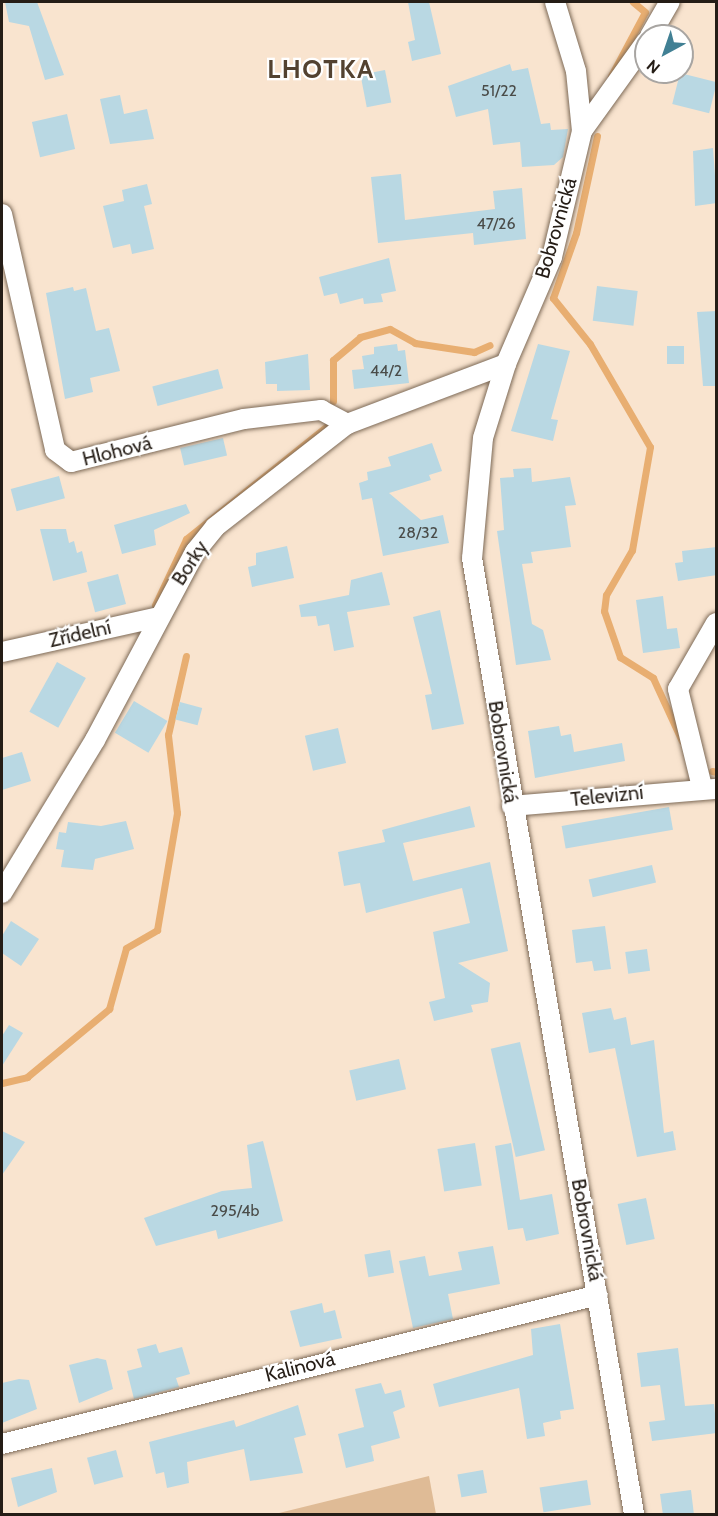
<!DOCTYPE html>
<html>
<head>
<meta charset="utf-8">
<style>
  body { margin:0 }
  #map { position:relative; width:718px; height:1516px; overflow:hidden; background:#f9e4cf; font-family:Cabin,sans-serif }
  div>[style] { position:absolute }
  .green>* { inset:0; background:#dfbb96 }
  .stream>* { height:7px; margin:-3.5px; padding:0 3.5px; transform-origin:3.5px; border-radius:3.5px; background:#e8ae71 }
  .building>* { inset:0; background:#b9d8e3; transform-origin:0 0 }
  .roads { filter:drop-shadow(0 0 2px #7d6a57) drop-shadow(0 0 2px #7d6a57) }
  .minor>* { height:20px; margin:-10px; padding:0 10px; transform-origin:10px; border-radius:10px; background:#fff }
  span { translate:-50% -50%; white-space:nowrap; text-align:center; line-height:1.15; -webkit-text-stroke:4.5px #fff; paint-order:stroke }
  .number-label { font-size:16px; color:#4a4c49 }
  .number-label span { -webkit-text-stroke-width:0 }
  .street-label { font-size:20px; color:#251d16 }
  .district-label { font-size:26px; color:#534230; font-weight:700; letter-spacing:1.5px }
  .frame { position:absolute; inset:0; border:3px solid #251d16; pointer-events:none }
  .north { position:absolute; left:634px; top:24px; width:60px; height:60px; box-sizing:border-box; background:#fff; border:2px solid #a8a5a2; border-radius:50%; rotate:220deg; font-size:16px; font-weight:700; line-height:24px; text-align:center; color:#251d16 }
  .north::after { content:''; display:block; margin:auto; width:21px; height:27px; background:#418094; clip-path:polygon(50% 0,100% 100%,50% 72%,0 100%) }
</style>
</head>
<body>
<div id="map">
  <div class="green">
    <div style="clip-path:polygon(429px 1476px,436px 1514px,275px 1514px)"></div>
  </div>
  <div class="stream">
    <div style="left:611px;top:76px;width:72px;rotate:-62deg"></div>
    <div style="left:645px;top:12px;width:16px;rotate:-140deg"></div>
    <div style="left:597px;top:136px;width:99px;rotate:102.2deg"></div>
    <div style="left:576px;top:233px;width:69px;rotate:109.5deg"></div>
    <div style="left:553px;top:298px;width:59px;rotate:51.2deg"></div>
    <div style="left:590px;top:344px;width:119px;rotate:59.8deg"></div>
    <div style="left:650px;top:447px;width:105px;rotate:99.9deg"></div>
    <div style="left:632px;top:550px;width:52px;rotate:120deg"></div>
    <div style="left:606px;top:595px;width:16px;rotate:97deg"></div>
    <div style="left:604px;top:611px;width:49px;rotate:70.8deg"></div>
    <div style="left:620px;top:657px;width:39px;rotate:32deg"></div>
    <div style="left:653px;top:678px;width:69px;rotate:65.3deg"></div>
    <div style="left:333px;top:401px;width:41px;rotate:-90deg"></div>
    <div style="left:333px;top:360px;width:35px;rotate:-40deg"></div>
    <div style="left:360px;top:337px;width:31px;rotate:-15deg"></div>
    <div style="left:390px;top:329px;width:29px;rotate:29deg"></div>
    <div style="left:415px;top:343px;width:60px;rotate:8.7deg"></div>
    <div style="left:474px;top:352px;width:17px;rotate:-24deg"></div>
    <div style="left:155px;top:605px;width:73px;rotate:-64.8deg"></div>
    <div style="left:186px;top:539px;width:186px;rotate:-38.7deg"></div>
    <div style="left:712px;top:771px;width:4px;rotate:14deg"></div>
    <div style="left:2px;top:1083px;width:26px;rotate:-13deg"></div>
    <div style="left:27px;top:1077px;width:107px;rotate:-39.7deg"></div>
    <div style="left:109px;top:1009px;width:63px;rotate:-74.4deg"></div>
    <div style="left:126px;top:948px;width:36px;rotate:-30deg"></div>
    <div style="left:157px;top:930px;width:119px;rotate:-80.3deg"></div>
    <div style="left:177px;top:813px;width:79px;rotate:-96.6deg"></div>
    <div style="left:168px;top:735px;width:81px;rotate:-77.2deg"></div>
  </div>
  <div class="building">
    <div style="clip-path:polygon(5px 2px,37px 2px,64px 75px,45px 80px,29px 26px,9px 22px)"></div>
    <div style="clip-path:polygon(408px 2px,429px 2px,441px 54px,412px 61px,408px 42px,415px 40px)"></div>
    <div style="clip-path:polygon(510px 64px,512px 71px,528px 68px,541px 124px,550px 123px,551px 130px,568px 129px,563px 157px,554px 165px,522px 167px,520px 142px,493px 145px,488px 109px,456px 117px,448px 86px)"></div>
    <div style="left:385px;top:70px;width:33px;height:25px;rotate:79deg"></div>
    <div style="left:680px;top:73px;width:38px;height:32px;rotate:14deg"></div>
    <div style="clip-path:polygon(120px 95px,124px 114px,147px 109px,154px 139px,110px 144px,100px 99px)"></div>
    <div style="left:67px;top:114px;width:36px;height:36px;rotate:77deg"></div>
    <div style="clip-path:polygon(713px 148px,717px 203px,695px 206px,693px 151px)"></div>
    <div style="clip-path:polygon(401px 174px,405px 220px,495px 209px,493px 191px,522px 188px,526px 239px,474px 245px,473px 233px,378px 243px,371px 177px)"></div>
    <div style="clip-path:polygon(147px 184px,152px 204px,144px 206px,154px 249px,132px 254px,130px 244px,113px 248px,103px 206px,124px 201px,122px 190px)"></div>
    <div style="clip-path:polygon(389px 258px,396px 291px,381px 294px,383px 302px,364px 304px,363px 298px,340px 304px,337px 293px,324px 296px,319px 277px)"></div>
    <div style="left:597px;top:286px;width:41px;height:35px;rotate:7deg"></div>
    <div style="clip-path:polygon(73px 287px,74px 291px,86px 288px,96px 331px,109px 328px,120px 371px,90px 378px,93px 392px,65px 399px,46px 293px)"></div>
    <div style="clip-path:polygon(717px 311px,717px 386px,703px 386px,697px 312px)"></div>
    <div style="clip-path:polygon(397px 344px,398px 351px,405px 350px,409px 383px,354px 389px,352px 370px,364px 369px,362px 356px,374px 354px,374px 347px)"></div>
    <div style="clip-path:polygon(538px 344px,570px 351px,551px 419px,558px 420px,553px 441px,511px 431px)"></div>
    <div style="left:667px;top:346px;width:17px;height:18px"></div>
    <div style="clip-path:polygon(308px 354px,310px 390px,277px 391px,277px 384px,266px 384px,265px 362px)"></div>
    <div style="left:218px;top:369px;width:20px;height:68px;rotate:75deg"></div>
    <div style="left:223px;top:438px;width:18px;height:44px;rotate:77deg"></div>
    <div style="clip-path:polygon(432px 443px,442px 471px,429px 475px,431px 480px,389px 493px,421px 520px,443px 515px,449px 543px,383px 556px,372px 498px,362px 500px,359px 483px,368px 480px,367px 472px,391px 466px,388px 457px)"></div>
    <div style="clip-path:polygon(531px 468px,532px 482px,570px 477px,576px 505px,565px 506px,571px 547px,531px 552px,533px 563px,522px 564px,532px 624px,543px 630px,551px 660px,516px 665px,497px 531px,504px 530px,500px 478px,514px 477px,513px 469px)"></div>
    <div style="left:59px;top:476px;width:23px;height:50px;rotate:75deg"></div>
    <div style="clip-path:polygon(186px 504px,190px 513px,154px 530px,156px 545px,122px 554px,114px 525px)"></div>
    <div style="clip-path:polygon(40px 529px,66px 529px,69px 543px,74px 541px,77px 553px,82px 551px,87px 572px,53px 581px)"></div>
    <div style="clip-path:polygon(287px 546px,294px 578px,252px 587px,248px 567px,256px 565px,256px 553px)"></div>
    <div style="clip-path:polygon(717px 547px,717px 575px,678px 581px,675px 563px,683px 562px,682px 551px)"></div>
    <div style="clip-path:polygon(382px 572px,390px 605px,347px 612px,354px 647px,334px 651px,329px 624px,318px 626px,316px 616px,301px 617px,299px 605px,349px 595px,351px 580px)"></div>
    <div style="left:118px;top:574px;width:31px;height:32px;rotate:75deg"></div>
    <div style="clip-path:polygon(663px 596px,667px 629px,677px 628px,680px 648px,643px 653px,636px 600px)"></div>
    <div style="clip-path:polygon(440px 610px,464px 724px,432px 730px,425px 695px,432px 694px,413px 617px)"></div>
    <div style="left:57px;top:662px;width:33px;height:57px;rotate:29deg"></div>
    <div style="left:134px;top:701px;width:39px;height:37px;rotate:31deg"></div>
    <div style="left:180px;top:702px;width:23px;height:18px;rotate:15deg"></div>
    <div style="clip-path:polygon(559px 726px,561px 736px,571px 734px,574px 752px,622px 743px,625px 761px,535px 778px,528px 731px)"></div>
    <div style="left:338px;top:728px;width:36px;height:34px;rotate:77deg"></div>
    <div style="clip-path:polygon(22px 752px,31px 781px,2px 790px,2px 758px)"></div>
    <div style="clip-path:polygon(470px 806px,475px 827px,403px 843px,413px 881px,490px 862px,508px 951px,458px 963px,490px 983px,488px 1002px,471px 1005px,473px 1012px,434px 1021px,429px 1002px,445px 998px,433px 932px,470px 923px,462px 888px,366px 913px,360px 883px,344px 886px,338px 852px,385px 842px,382px 830px)"></div>
    <div style="left:669px;top:807px;width:23px;height:109px;rotate:80deg"></div>
    <div style="clip-path:polygon(126px 821px,134px 849px,95px 859px,93px 870px,61px 867px,64px 850px,56px 849px,59px 832px,66px 833px,68px 822px,101px 826px)"></div>
    <div style="left:652px;top:865px;width:18px;height:65px;rotate:77deg"></div>
    <div style="clip-path:polygon(11px 921px,39px 939px,21px 966px,2px 953px,2px 936px)"></div>
    <div style="clip-path:polygon(605px 926px,611px 969px,594px 971px,592px 961px,576px 963px,572px 930px)"></div>
    <div style="left:647px;top:949px;width:22px;height:22px;rotate:82deg"></div>
    <div style="clip-path:polygon(611px 1008px,614px 1020px,626px 1017px,631px 1045px,654px 1040px,664px 1133px,673px 1131px,676px 1150px,637px 1157px,615px 1048px,589px 1053px,582px 1013px)"></div>
    <div style="clip-path:polygon(9px 1025px,23px 1033px,2px 1066px,2px 1036px)"></div>
    <div style="left:520px;top:1042px;width:111px;height:30px;rotate:77deg"></div>
    <div style="left:399px;top:1059px;width:31px;height:51px;rotate:77deg"></div>
    <div style="clip-path:polygon(2px 1131px,25px 1142px,2px 1175px)"></div>
    <div style="clip-path:polygon(263px 1141px,283px 1221px,218px 1239px,216px 1230px,156px 1246px,144px 1218px,222px 1191px,252px 1188px,247px 1145px)"></div>
    <div style="left:475px;top:1143px;width:43px;height:38px;rotate:81deg"></div>
    <div style="clip-path:polygon(511px 1143px,520px 1200px,552px 1194px,559px 1234px,526px 1241px,523px 1228px,508px 1230px,495px 1146px)"></div>
    <div style="left:646px;top:1198px;width:42px;height:29px;rotate:78deg"></div>
    <div style="clip-path:polygon(493px 1246px,500px 1284px,448px 1294px,453px 1319px,413px 1328px,399px 1261px,425px 1256px,429px 1276px,462px 1270px,458px 1252px)"></div>
    <div style="left:390px;top:1250px;width:23px;height:26px;rotate:80deg"></div>
    <div style="clip-path:polygon(322px 1303px,324px 1313px,335px 1310px,342px 1338px,300px 1347px,290px 1311px)"></div>
    <div style="clip-path:polygon(560px 1324px,574px 1409px,560px 1411px,561px 1419px,543px 1423px,545px 1436px,527px 1439px,519px 1388px,439px 1407px,433px 1384px,533px 1355px,531px 1329px)"></div>
    <div style="clip-path:polygon(156px 1344px,159px 1353px,182px 1347px,190px 1374px,176px 1378px,179px 1387px,134px 1399px,127px 1371px,142px 1367px,137px 1349px)"></div>
    <div style="clip-path:polygon(678px 1348px,685px 1406px,714px 1404px,717px 1433px,652px 1441px,649px 1422px,665px 1420px,660px 1385px,641px 1387px,637px 1353px)"></div>
    <div style="clip-path:polygon(97px 1358px,106px 1360px,113px 1389px,79px 1403px,69px 1365px)"></div>
    <div style="clip-path:polygon(19px 1379px,29px 1380px,37px 1409px,2px 1423px,2px 1383px)"></div>
    <div style="clip-path:polygon(381px 1383px,385px 1394px,401px 1390px,405px 1407px,393px 1412px,400px 1438px,371px 1446px,374px 1461px,346px 1468px,338px 1434px,364px 1427px,355px 1389px)"></div>
    <div style="clip-path:polygon(298px 1405px,306px 1435px,294px 1438px,303px 1473px,250px 1481px,244px 1449px,187px 1462px,189px 1483px,167px 1488px,164px 1472px,156px 1474px,149px 1442px,234px 1420px,236px 1427px)"></div>
    <div style="left:116px;top:1450px;width:28px;height:30px;rotate:75deg"></div>
    <div style="clip-path:polygon(52px 1468px,57px 1492px,18px 1507px,11px 1478px)"></div>
    <div style="left:483px;top:1470px;width:23px;height:26px;rotate:80deg"></div>
    <div style="left:587px;top:1480px;width:25px;height:48px;rotate:81deg"></div>
    <div style="clip-path:polygon(691px 1490px,694px 1515px,663px 1515px,660px 1494px)"></div>
  </div>
  <div class="roads">
    <div class="minor">
      <div style="left:555px;top:2px;width:72px;rotate:73.1deg"></div>
      <div style="left:576px;top:71px;width:60px;rotate:84.3deg"></div>
      <div style="left:582px;top:131px;width:130px;rotate:103.4deg"></div>
      <div style="left:552px;top:257px;width:116px;rotate:113.3deg"></div>
      <div style="left:506px;top:364px;width:77px;rotate:107.3deg"></div>
      <div style="left:483px;top:438px;width:121px;rotate:95.2deg"></div>
      <div style="left:472px;top:558px;width:970px;rotate:80.38deg"></div>
      <div style="left:650px;top:36px;width:39px;rotate:-60deg"></div>
      <div style="left:582px;top:131px;width:110px;rotate:-54.3deg"></div>
      <div style="left:2px;top:214px;width:242px;rotate:77.3deg"></div>
      <div style="left:55px;top:450px;width:20px;rotate:37deg"></div>
      <div style="left:71px;top:462px;width:178px;rotate:-14deg"></div>
      <div style="left:244px;top:419px;width:78px;rotate:-6.7deg"></div>
      <div style="left:321px;top:410px;width:30px;rotate:28deg"></div>
      <div style="left:2px;top:652px;width:160px;rotate:-12.6deg"></div>
      <div style="left:702px;top:787px;width:101px;rotate:-103.8deg"></div>
      <div style="left:678px;top:689px;width:76px;rotate:-60.1deg"></div>
      <div style="left:512px;top:806px;width:205px;rotate:-4.8deg"></div>
      <div style="left:2px;top:893px;width:179px;rotate:-58.7deg"></div>
      <div style="left:95px;top:740px;width:213px;rotate:-62deg"></div>
      <div style="left:195px;top:552px;width:32px;rotate:-51deg"></div>
      <div style="left:215px;top:527px;width:167px;rotate:-38deg"></div>
      <div style="left:347px;top:424px;width:170px;rotate:-20.7deg"></div>
      <div style="left:2px;top:1444px;width:614px;rotate:-14.04deg"></div>
    </div>
  </div>
  <div class="number-label">
    <span style="left:499px;top:91px">51/22</span>
    <span style="left:496px;top:224px">47/26</span>
    <span style="left:386px;top:371px">44/2</span>
    <span style="left:418px;top:533px">28/32</span>
    <span style="left:235px;top:1211px">295/4b</span>
  </div>
  <div class="street-label">
    <span style="left:556px;top:228px;rotate:-74deg">Bobrovnická</span>
    <span style="left:117px;top:451px;rotate:-14deg">Hlohová</span>
    <span style="left:190px;top:563px;rotate:-57deg">Borky</span>
    <span style="left:80px;top:634px;rotate:-13deg">Zřídelní</span>
    <span style="left:503px;top:752px;rotate:81deg">Bobrovnická</span>
    <span style="left:607px;top:796px;rotate:-6deg">Televizní</span>
    <span style="left:587px;top:1230px;rotate:80deg">Bobrovnická</span>
    <span style="left:300px;top:1367px;rotate:-14deg">Kalinová</span>
  </div>
  <div class="district-label">
    <span style="left:321px;top:70px">LHOTKA</span>
  </div>
  <div class="frame"></div>
  <div class="north">N</div>
</div>
</body>
</html>
